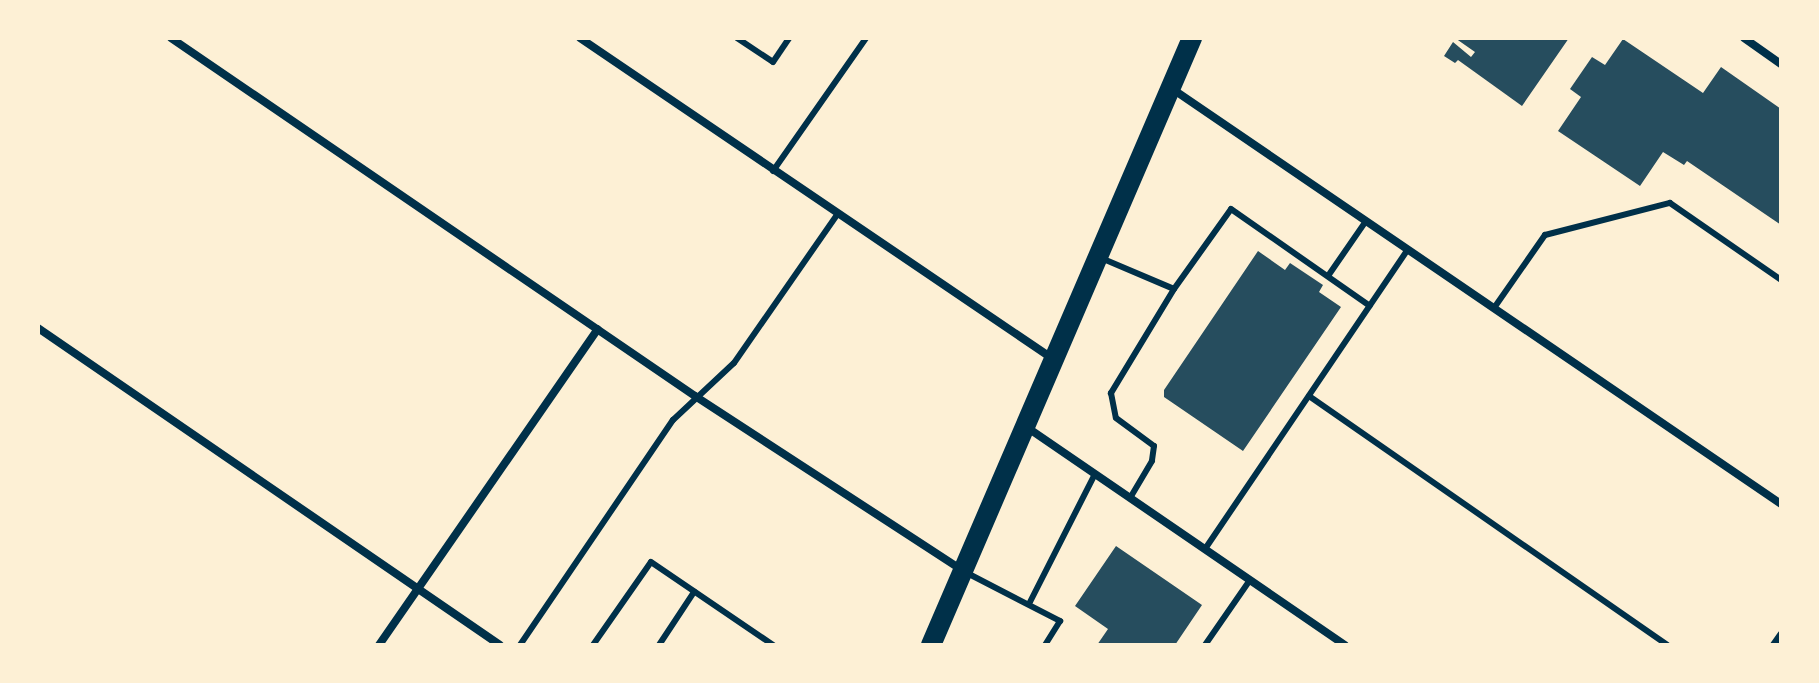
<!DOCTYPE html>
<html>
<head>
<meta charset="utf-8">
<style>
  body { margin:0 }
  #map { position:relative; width:1819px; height:683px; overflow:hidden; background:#fdf0d5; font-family:Spectral,serif }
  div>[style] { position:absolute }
  .building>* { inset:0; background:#264d5e }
  .service>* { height:6px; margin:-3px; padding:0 3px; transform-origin:3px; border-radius:3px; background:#003049 }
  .minor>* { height:8px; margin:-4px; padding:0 4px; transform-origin:4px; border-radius:4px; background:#003049 }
  .primary>* { height:20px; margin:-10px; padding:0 10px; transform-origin:10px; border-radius:10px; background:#003049 }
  span { translate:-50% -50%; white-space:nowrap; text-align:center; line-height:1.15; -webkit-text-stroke:6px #fdf0d5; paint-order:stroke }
  .frame { position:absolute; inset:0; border:40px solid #fdf0d5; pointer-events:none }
</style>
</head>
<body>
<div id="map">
  <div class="building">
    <div style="clip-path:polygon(1455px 38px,1569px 38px,1522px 106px,1458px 60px,1455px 63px,1444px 56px,1453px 42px,1471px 57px,1475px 52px)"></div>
    <div style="clip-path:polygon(1623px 39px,1703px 93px,1721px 67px,1781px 109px,1781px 225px,1687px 161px,1684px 165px,1663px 152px,1640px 186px,1558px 131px,1581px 97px,1570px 89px,1592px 57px,1605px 65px)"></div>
    <div style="clip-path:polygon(1258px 251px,1285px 270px,1290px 263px,1323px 285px,1319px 292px,1341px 307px,1243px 451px,1164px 397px,1164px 390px)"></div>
    <div style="clip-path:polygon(1116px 546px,1202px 605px,1175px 645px,1097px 645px,1108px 629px,1075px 606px)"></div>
  </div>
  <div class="service">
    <div style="left:737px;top:38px;width:43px;rotate:33.7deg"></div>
    <div style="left:773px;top:62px;width:29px;rotate:-56deg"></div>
    <div style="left:773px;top:171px;width:162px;rotate:-55deg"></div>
    <div style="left:1101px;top:258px;width:79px;rotate:23deg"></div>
    <div style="left:1174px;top:289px;width:122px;rotate:121.2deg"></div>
    <div style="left:1111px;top:393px;width:25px;rotate:79deg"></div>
    <div style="left:1116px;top:418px;width:47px;rotate:36.4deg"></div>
    <div style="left:1154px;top:446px;width:15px;rotate:98deg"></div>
    <div style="left:1152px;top:461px;width:43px;rotate:120.7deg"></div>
    <div style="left:1328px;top:276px;width:67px;rotate:-55.4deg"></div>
    <div style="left:1174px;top:289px;width:98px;rotate:-54.5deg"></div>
    <div style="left:1231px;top:209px;width:169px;rotate:34.9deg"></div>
    <div style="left:1494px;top:308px;width:89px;rotate:-55.1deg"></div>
    <div style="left:1545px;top:235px;width:129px;rotate:-14.4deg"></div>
    <div style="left:1670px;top:203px;width:135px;rotate:34.7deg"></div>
    <div style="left:1309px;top:396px;width:436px;rotate:34.8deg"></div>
    <div style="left:1205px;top:549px;width:362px;rotate:-55.9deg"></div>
    <div style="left:967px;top:573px;width:105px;rotate:27.3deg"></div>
    <div style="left:1060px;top:621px;width:28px;rotate:122deg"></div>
    <div style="left:1030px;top:602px;width:144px;rotate:-63.1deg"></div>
    <div style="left:520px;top:645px;width:272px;rotate:-55.8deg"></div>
    <div style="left:673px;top:420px;width:83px;rotate:-43.1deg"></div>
    <div style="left:734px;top:363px;width:180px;rotate:-55.2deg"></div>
    <div style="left:593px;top:645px;width:101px;rotate:-55.1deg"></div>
    <div style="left:651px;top:562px;width:148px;rotate:34.2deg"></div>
    <div style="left:659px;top:645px;width:64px;rotate:-56.6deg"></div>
    <div style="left:1205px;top:645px;width:79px;rotate:-55.3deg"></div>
  </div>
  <div class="minor">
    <div style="left:171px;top:38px;width:635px;rotate:34.34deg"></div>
    <div style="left:695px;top:396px;width:320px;rotate:33.1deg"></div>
    <div style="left:580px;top:38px;width:572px;rotate:34.16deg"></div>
    <div style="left:1744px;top:38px;width:45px;rotate:35.1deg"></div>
    <div style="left:1171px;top:88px;width:738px;rotate:34.29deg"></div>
    <div style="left:38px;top:328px;width:560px;rotate:34.46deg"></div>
    <div style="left:1025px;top:426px;width:388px;rotate:34.4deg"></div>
    <div style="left:379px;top:645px;width:384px;rotate:-55.3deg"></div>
    <div style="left:1774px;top:645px;width:12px;rotate:-55deg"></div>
  </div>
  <div class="primary">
    <div style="left:931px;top:645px;width:661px;rotate:-66.73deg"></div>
  </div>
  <div class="frame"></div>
</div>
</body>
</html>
